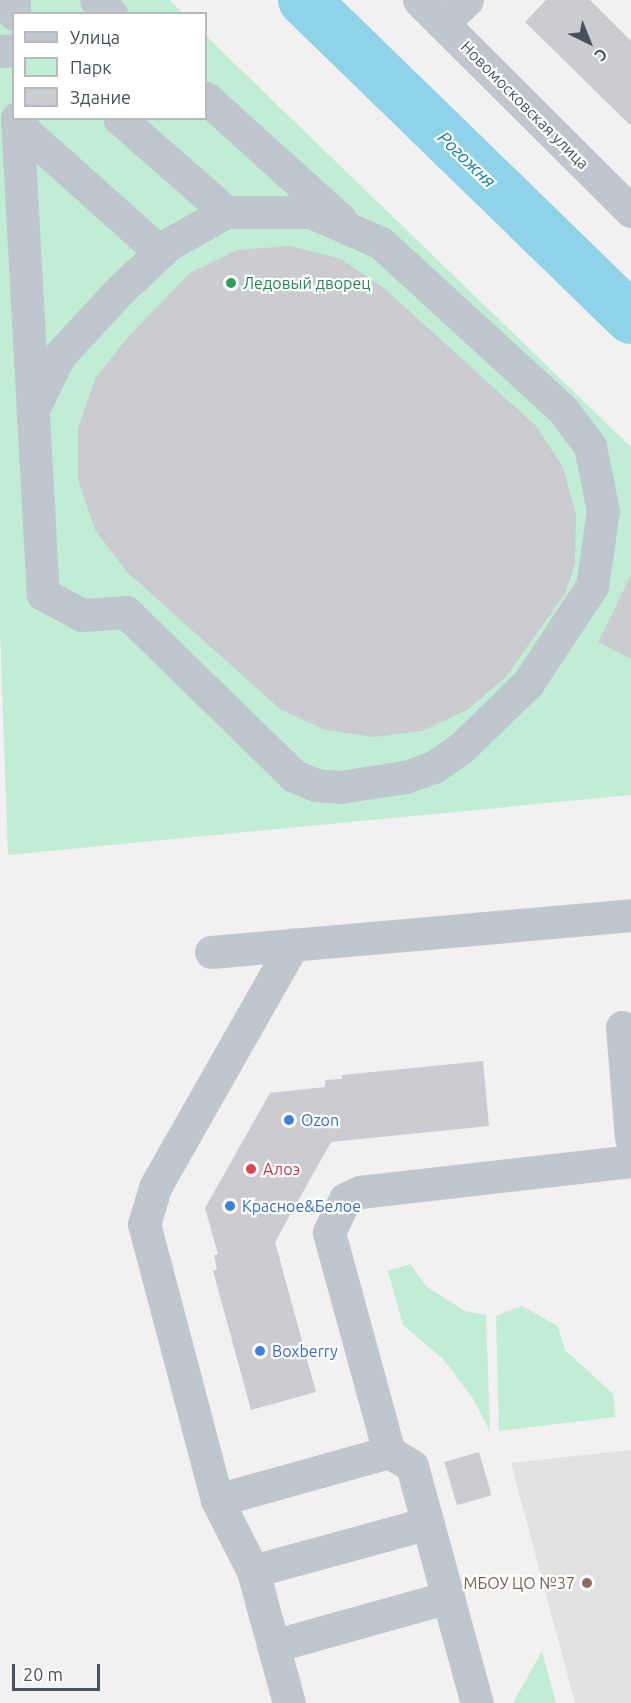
<!DOCTYPE html>
<html>
<head>
<meta charset="utf-8">
<style>
  body { margin:0 }
  #map { position:relative; width:631px; height:1703px; overflow:hidden; background:#f2f0f0; font-family:Ubuntu,sans-serif }
  div>[style] { position:absolute }
  .education>* { inset:0; background:#e3e1e1 }
  .green>* { inset:0; background:#c1edd4 }
  .river>* { height:52px; margin:-26px; padding:0 26px; transform-origin:26px; border-radius:26px; background:#90d2e7 }
  .building>* { inset:0; background:#caccd2; transform-origin:0 0 }
  .minor>* { height:33px; margin:-16.5px; padding:0 16.5px; transform-origin:16.5px; border-radius:16.5px; background:#bfc6ce }
  .dots>* { width:16px; height:16px; translate:-50% -50%; box-sizing:border-box; border:3px solid #fff; border-radius:50% }
  span { translate:-50% -50%; white-space:nowrap; text-align:center; line-height:1.15; -webkit-text-stroke:4.5px #fff; paint-order:stroke }
  .street-label { font-size:16px; color:#49525c }
  .leisure-label { font-size:16px; color:#27864d }
  .left { translate:0 -50%; text-align:left }
  .shop-label { font-size:16px; color:#366cbe }
  .health-label { font-size:16px; color:#be3a42 }
  .education-label { font-size:16px; color:#785e54 }
  .right { translate:-100% -50%; text-align:right }
  .water-label { font-size:18px; color:#147fa3; font-style:italic }
  .legend { position:absolute; left:12px; top:12px; width:195px; height:108px; box-sizing:border-box; background:#fff; border:2px solid #b6babe; margin:0; padding:8px 10px; list-style:none; font-size:18px; color:#49525c }
  .legend li { display:flex; align-items:center; gap:12px; height:30px }
  .legend b { width:30px; border:2px solid #b6babe }
  .north { position:absolute; left:559px; top:12px; width:60px; height:60px; -webkit-text-stroke:4px #fff; paint-order:stroke; rotate:137deg; font-size:16px; font-weight:700; line-height:24px; text-align:center; color:#49525c }
  .north::after { content:''; display:block; margin:auto; width:21px; height:27px; background:#49525c; clip-path:polygon(50% 0,100% 100%,50% 72%,0 100%) }
  .scale { position:absolute; left:12px; top:1664px; width:88px; height:27px; box-sizing:border-box; border:3px solid #49525c; border-top:0; padding-left:8px; font-size:18px; line-height:21px; white-space:nowrap; color:#49525c; -webkit-text-stroke:4px #fff; paint-order:stroke }
</style>
</head>
<body>
<div id="map">
  <div class="education">
    <div style="clip-path:polygon(631px 1450px,631px 1703px,575px 1703px,511px 1463px)"></div>
  </div>
  <div class="green">
    <div style="clip-path:polygon(0 0,169px 0,183px 13px,14px 14px,14px 118px,206px 118px,206px 36px,631px 447px,631px 795px,8px 855px,0 633px)"></div>
    <div style="clip-path:polygon(410px 1264px,427px 1287px,465px 1311px,486px 1315px,490px 1431px,472px 1397px,443px 1359px,403px 1325px,388px 1271px)"></div>
    <div style="clip-path:polygon(522px 1306px,558px 1326px,565px 1350px,613px 1394px,615px 1417px,499px 1431px,496px 1316px)"></div>
    <div style="clip-path:polygon(542px 1651px,556px 1703px,513px 1703px)"></div>
  </div>
  <div class="river">
    <div style="left:304px;top:0;width:456px;rotate:44.2deg"></div>
  </div>
  <div class="building">
    <div style="clip-path:polygon(546px 0,590px 0,631px 41px,631px 126px,525px 22px)"></div>
    <div style="clip-path:polygon(290px 246px,341px 259px,384px 288px,536px 426px,563px 467px,576px 515px,575px 564px,565px 594px,505px 678px,467px 710px,422px 731px,374px 737px,325px 730px,280px 709px,127px 572px,95px 530px,78px 480px,78px 428px,95px 379px,128px 337px,190px 273px,237px 250px)"></div>
    <div style="clip-path:polygon(631px 575px,631px 659px,598px 642px)"></div>
    <div style="clip-path:polygon(483px 1061px,489px 1126px,331px 1142px,275px 1242px,316px 1392px,251px 1410px,213px 1271px,217px 1269px,214px 1255px,218px 1254px,205px 1208px,270px 1093px,325px 1087px,325px 1080px,342px 1079px,342px 1075px)"></div>
    <div style="left:479px;top:1452px;width:45px;height:36px;rotate:74deg"></div>
  </div>
  <div class="minor">
    <div style="left:96px;top:0;width:21px;rotate:43deg"></div>
    <div style="left:419px;top:0;width:299px;rotate:44.9deg"></div>
    <div style="left:14px;top:14px;width:14px;rotate:-90deg"></div>
    <div style="left:442px;top:23px;width:34px;rotate:-43deg"></div>
    <div style="left:0;top:51px;width:14px;rotate:-4deg"></div>
    <div style="left:206px;top:98px;width:181px;rotate:42.1deg"></div>
    <div style="left:17px;top:118px;width:477px;rotate:86.9deg"></div>
    <div style="left:43px;top:594px;width:44px;rotate:28.3deg"></div>
    <div style="left:82px;top:615px;width:44px;rotate:-3.9deg"></div>
    <div style="left:126px;top:612px;width:235px;rotate:44.3deg"></div>
    <div style="left:294px;top:776px;width:24px;rotate:22deg"></div>
    <div style="left:316px;top:785px;width:24px;rotate:5deg"></div>
    <div style="left:340px;top:787px;width:66px;rotate:-8.7deg"></div>
    <div style="left:405px;top:777px;width:31px;rotate:-19deg"></div>
    <div style="left:434px;top:767px;width:32px;rotate:-35deg"></div>
    <div style="left:460px;top:749px;width:95px;rotate:-44.1deg"></div>
    <div style="left:528px;top:683px;width:116px;rotate:-56.6deg"></div>
    <div style="left:592px;top:586px;width:76px;rotate:-81.7deg"></div>
    <div style="left:603px;top:511px;width:66px;rotate:-101.3deg"></div>
    <div style="left:590px;top:446px;width:46px;rotate:-127.1deg"></div>
    <div style="left:562px;top:409px;width:246px;rotate:-137.5deg"></div>
    <div style="left:381px;top:243px;width:77px;rotate:-156.1deg"></div>
    <div style="left:311px;top:212px;width:85px;rotate:180deg"></div>
    <div style="left:226px;top:212px;width:142px;rotate:-138.7deg"></div>
    <div style="left:18px;top:125px;width:191px;rotate:41.8deg"></div>
    <div style="left:35px;top:405px;width:55px;rotate:-63.9deg"></div>
    <div style="left:59px;top:356px;width:88px;rotate:-47.3deg"></div>
    <div style="left:119px;top:291px;width:69px;rotate:-43.2deg"></div>
    <div style="left:169px;top:244px;width:65px;rotate:-29.3deg"></div>
    <div style="left:211px;top:952px;width:422px;rotate:-5deg"></div>
    <div style="left:622px;top:1027px;width:111px;rotate:85.4deg"></div>
    <div style="left:389px;top:1452px;width:228px;rotate:-105.3deg"></div>
    <div style="left:329px;top:1232px;width:37px;rotate:-64deg"></div>
    <div style="left:345px;top:1199px;width:17px;rotate:-25deg"></div>
    <div style="left:360px;top:1192px;width:273px;rotate:-6.5deg"></div>
    <div style="left:217px;top:1500px;width:179px;rotate:-15.6deg"></div>
    <div style="left:389px;top:1452px;width:27px;rotate:31deg"></div>
    <div style="left:412px;top:1466px;width:246px;rotate:74.7deg"></div>
    <div style="left:253px;top:1571px;width:181px;rotate:-15.3deg"></div>
    <div style="left:273px;top:1646px;width:182px;rotate:-15.6deg"></div>
    <div style="left:289px;top:1703px;width:137px;rotate:-105.3deg"></div>
    <div style="left:253px;top:1571px;width:80px;rotate:-116.9deg"></div>
    <div style="left:217px;top:1500px;width:285px;rotate:-104.8deg"></div>
    <div style="left:144px;top:1224px;width:39px;rotate:-73deg"></div>
    <div style="left:155px;top:1187px;width:279px;rotate:-60.4deg"></div>
  </div>
  <div class="dots">
    <div style="left:231px;top:283px;background:#2e9e5b"></div>
    <div style="left:289px;top:1120px;background:#3f7fe0"></div>
    <div style="left:251px;top:1169px;background:#e0444e"></div>
    <div style="left:230px;top:1206px;background:#3f7fe0"></div>
    <div style="left:260px;top:1351px;background:#3f7fe0"></div>
    <div style="left:587px;top:1583px;background:#8d6e63"></div>
  </div>
  <div class="street-label">
    <span style="left:525px;top:105px;rotate:45deg">Новомосковская улица</span>
  </div>
  <div class="leisure-label">
    <span class="left" style="left:243px;top:283px">Ледовый дворец</span>
  </div>
  <div class="shop-label">
    <span class="left" style="left:301px;top:1120px">Ozon</span>
    <span class="left" style="left:242px;top:1206px">Красное&amp;Белое</span>
    <span class="left" style="left:272px;top:1351px">Boxberry</span>
  </div>
  <div class="health-label">
    <span class="left" style="left:263px;top:1169px">Алоэ</span>
  </div>
  <div class="education-label">
    <span class="right" style="left:575px;top:1583px">МБОУ ЦО №37</span>
  </div>
  <div class="water-label">
    <span style="left:467px;top:159px;rotate:44deg">Рогожня</span>
  </div>
  <ul class="legend">
  <li><b style="height:8px;background:#bfc6ce"></b>Улица</li>
  <li><b style="height:16px;background:#c1edd4"></b>Парк</li>
  <li><b style="height:16px;background:#caccd2"></b>Здание</li>
  </ul>
  <div class="north">С</div>
  <div class="scale">20 m</div>
</div>
</body>
</html>
